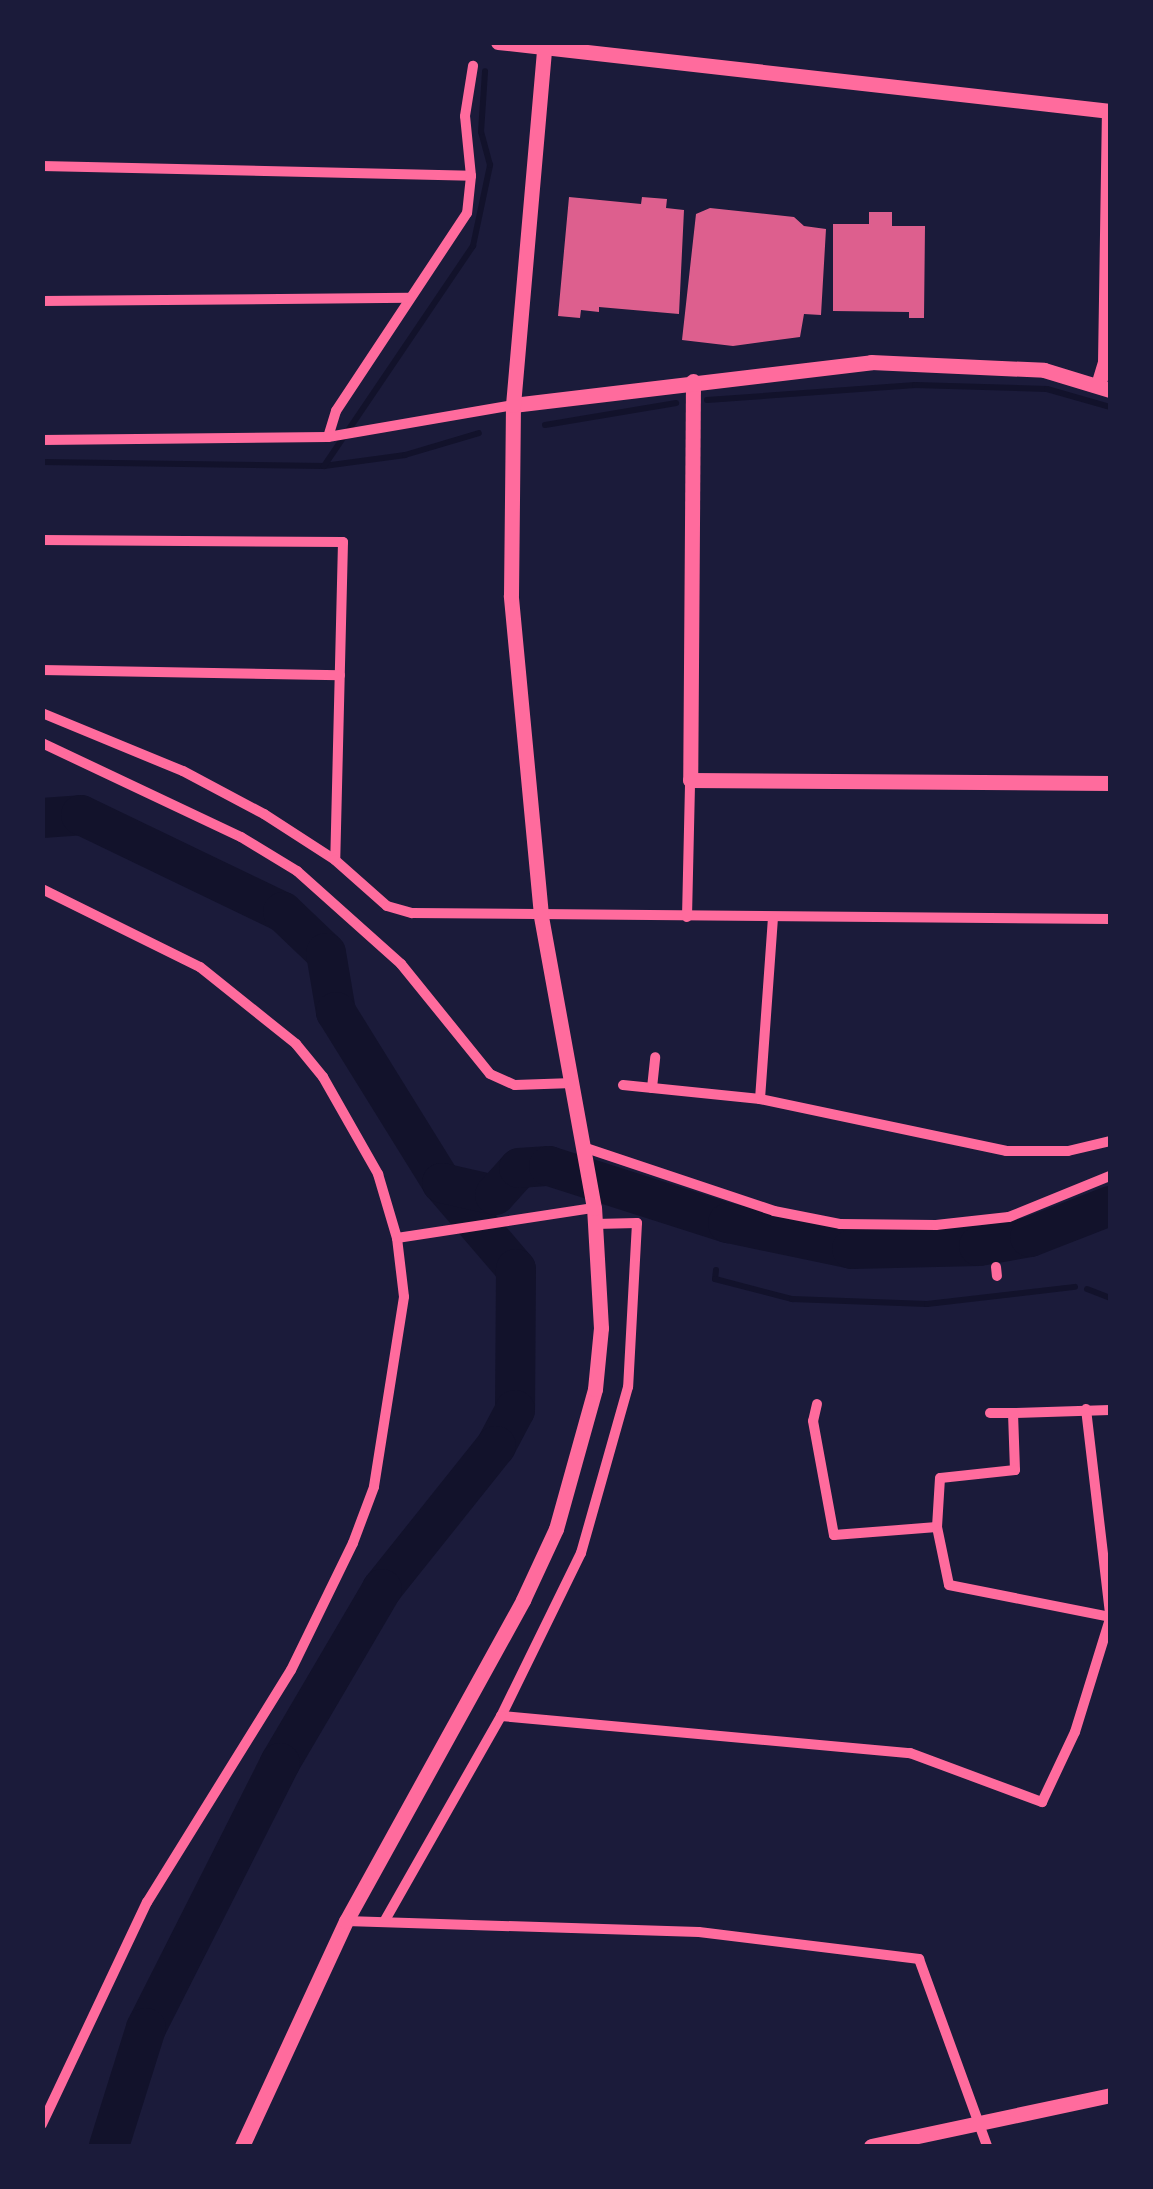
<!DOCTYPE html>
<html>
<head>
<meta charset="utf-8">
<style>
  body { margin:0 }
  #map { position:relative; width:1153px; height:2189px; overflow:hidden; background:#1b1b3a; font-family:"Noto Serif",serif }
  div>[style] { position:absolute }
  .stream>* { height:6px; margin:-3px; padding:0 3px; transform-origin:3px; border-radius:3px; background:#12122b }
  .river>* { height:40px; margin:-20px; padding:0 20px; transform-origin:20px; border-radius:20px; background:#12122b }
  .building>* { inset:0; background:#dd5f8e }
  .minor>* { height:10px; margin:-5px; padding:0 5px; transform-origin:5px; border-radius:5px; background:#ff6b9d }
  .tertiary>* { height:15px; margin:-7.5px; padding:0 7.5px; transform-origin:7.5px; border-radius:7.5px; background:#ff6b9d }
  span { translate:-50% -50%; white-space:nowrap; text-align:center; line-height:1.15; -webkit-text-stroke:9px #1b1b3a; paint-order:stroke }
  .frame { position:absolute; inset:0; border:45px solid #1b1b3a; pointer-events:none }
</style>
</head>
<body>
<div id="map">
  <div class="stream">
    <div style="left:707px;top:400px;width:209px;rotate:-4.1deg"></div>
    <div style="left:915px;top:385px;width:132px;rotate:1.7deg"></div>
    <div style="left:1047px;top:389px;width:66px;rotate:15.9deg"></div>
    <div style="left:545px;top:425px;width:133px;rotate:-9.5deg"></div>
    <div style="left:43px;top:462px;width:281px;rotate:0.8deg"></div>
    <div style="left:324px;top:466px;width:82px;rotate:-7.7deg"></div>
    <div style="left:405px;top:455px;width:77px;rotate:-16.6deg"></div>
    <div style="left:324px;top:466px;width:266px;rotate:-55.9deg"></div>
    <div style="left:473px;top:246px;width:83px;rotate:-78.1deg"></div>
    <div style="left:490px;top:165px;width:34px;rotate:-105deg"></div>
    <div style="left:481px;top:132px;width:61px;rotate:-86.2deg"></div>
    <div style="left:722px;top:1239px;width:17px;rotate:-69deg"></div>
    <div style="left:716px;top:1270px;width:9px;rotate:96deg"></div>
    <div style="left:715px;top:1279px;width:80px;rotate:14.6deg"></div>
    <div style="left:792px;top:1299px;width:135px;rotate:2.1deg"></div>
    <div style="left:927px;top:1304px;width:149px;rotate:-6.6deg"></div>
    <div style="left:1087px;top:1289px;width:25px;rotate:21deg"></div>
  </div>
  <div class="river">
    <div style="left:42px;top:818px;width:39px;rotate:-4deg"></div>
    <div style="left:81px;top:815px;width:224px;rotate:25.7deg"></div>
    <div style="left:283px;top:912px;width:59px;rotate:43.6deg"></div>
    <div style="left:326px;top:953px;width:60px;rotate:80.4deg"></div>
    <div style="left:336px;top:1012px;width:201px;rotate:58.2deg"></div>
    <div style="left:442px;top:1183px;width:113px;rotate:49.3deg"></div>
    <div style="left:516px;top:1269px;width:141px;rotate:90.4deg"></div>
    <div style="left:515px;top:1410px;width:41px;rotate:117.8deg"></div>
    <div style="left:496px;top:1446px;width:183px;rotate:128.6deg"></div>
    <div style="left:382px;top:1589px;width:202px;rotate:120.4deg"></div>
    <div style="left:280px;top:1763px;width:297px;rotate:116.8deg"></div>
    <div style="left:146px;top:2028px;width:124px;rotate:107.4deg"></div>
    <div style="left:442px;top:1183px;width:54px;rotate:12.8deg"></div>
    <div style="left:495px;top:1195px;width:36px;rotate:-48deg"></div>
    <div style="left:519px;top:1168px;width:30px;rotate:-4deg"></div>
    <div style="left:549px;top:1166px;width:188px;rotate:17.7deg"></div>
    <div style="left:728px;top:1223px;width:127px;rotate:11.8deg"></div>
    <div style="left:852px;top:1249px;width:127px;rotate:-1.4deg"></div>
    <div style="left:979px;top:1246px;width:52px;rotate:-10deg"></div>
    <div style="left:1030px;top:1237px;width:86px;rotate:-21.2deg"></div>
  </div>
  <div class="building">
    <div style="clip-path:polygon(569px 197px,641px 204px,642px 197px,667px 199px,666px 208px,684px 210px,679px 314px,599px 307px,599px 312px,581px 310px,580px 318px,558px 316px)"></div>
    <div style="clip-path:polygon(710px 208px,794px 217px,804px 226px,826px 229px,821px 315px,804px 314px,800px 337px,733px 346px,682px 340px,696px 214px)"></div>
    <div style="clip-path:polygon(869px 212px,892px 212px,892px 226px,925px 226px,924px 318px,909px 318px,909px 312px,833px 311px,833px 224px,869px 224px)"></div>
  </div>
  <div class="minor">
    <div style="left:42px;top:166px;width:429px;rotate:1.3deg"></div>
    <div style="left:471px;top:176px;width:37px;rotate:96deg"></div>
    <div style="left:467px;top:213px;width:237px;rotate:123.5deg"></div>
    <div style="left:336px;top:411px;width:27px;rotate:107deg"></div>
    <div style="left:471px;top:176px;width:60px;rotate:-95.7deg"></div>
    <div style="left:465px;top:116px;width:51px;rotate:-80.9deg"></div>
    <div style="left:42px;top:301px;width:368px;rotate:-0.5deg"></div>
    <div style="left:42px;top:440px;width:286px;rotate:-0.6deg"></div>
    <div style="left:328px;top:437px;width:188px;rotate:-9.8deg"></div>
    <div style="left:42px;top:540px;width:301px;rotate:0.4deg"></div>
    <div style="left:343px;top:542px;width:318px;rotate:91.4deg"></div>
    <div style="left:42px;top:670px;width:298px;rotate:1deg"></div>
    <div style="left:42px;top:713px;width:152px;rotate:22.4deg"></div>
    <div style="left:183px;top:771px;width:92px;rotate:28deg"></div>
    <div style="left:264px;top:814px;width:85px;rotate:32.9deg"></div>
    <div style="left:335px;top:860px;width:69px;rotate:41.5deg"></div>
    <div style="left:387px;top:906px;width:26px;rotate:16deg"></div>
    <div style="left:412px;top:913px;width:698px;rotate:0.49deg"></div>
    <div style="left:42px;top:743px;width:220px;rotate:25.3deg"></div>
    <div style="left:241px;top:837px;width:66px;rotate:31.3deg"></div>
    <div style="left:297px;top:871px;width:140px;rotate:41.8deg"></div>
    <div style="left:401px;top:964px;width:141px;rotate:51deg"></div>
    <div style="left:490px;top:1074px;width:27px;rotate:24deg"></div>
    <div style="left:515px;top:1085px;width:58px;rotate:-2deg"></div>
    <div style="left:42px;top:889px;width:176px;rotate:26.3deg"></div>
    <div style="left:200px;top:967px;width:123px;rotate:38.7deg"></div>
    <div style="left:296px;top:1044px;width:43px;rotate:50.7deg"></div>
    <div style="left:323px;top:1077px;width:112px;rotate:60.4deg"></div>
    <div style="left:378px;top:1174px;width:67px;rotate:73.5deg"></div>
    <div style="left:397px;top:1238px;width:59px;rotate:83.2deg"></div>
    <div style="left:404px;top:1297px;width:192px;rotate:99deg"></div>
    <div style="left:374px;top:1487px;width:60px;rotate:110.6deg"></div>
    <div style="left:353px;top:1543px;width:141px;rotate:116deg"></div>
    <div style="left:291px;top:1670px;width:273px;rotate:121.8deg"></div>
    <div style="left:147px;top:1902px;width:246px;rotate:115.3deg"></div>
    <div style="left:687px;top:917px;width:137px;rotate:-88.7deg"></div>
    <div style="left:623px;top:1085px;width:138px;rotate:5.8deg"></div>
    <div style="left:760px;top:1099px;width:251px;rotate:11.9deg"></div>
    <div style="left:1006px;top:1151px;width:62px"></div>
    <div style="left:1068px;top:1151px;width:43px;rotate:-13.4deg"></div>
    <div style="left:652px;top:1088px;width:31px;rotate:-84deg"></div>
    <div style="left:760px;top:1099px;width:180px;rotate:-85.9deg"></div>
    <div style="left:586px;top:1148px;width:198px;rotate:18.5deg"></div>
    <div style="left:774px;top:1211px;width:67px;rotate:11.1deg"></div>
    <div style="left:840px;top:1224px;width:96px;rotate:0.6deg"></div>
    <div style="left:936px;top:1225px;width:73px;rotate:-6.3deg"></div>
    <div style="left:1009px;top:1217px;width:109px;rotate:-22.1deg"></div>
    <div style="left:595px;top:1224px;width:42px;rotate:-1.4deg"></div>
    <div style="left:637px;top:1223px;width:164px;rotate:93.1deg"></div>
    <div style="left:628px;top:1387px;width:173px;rotate:105.8deg"></div>
    <div style="left:581px;top:1553px;width:182px;rotate:116.1deg"></div>
    <div style="left:501px;top:1716px;width:411px;rotate:5.2deg"></div>
    <div style="left:910px;top:1753px;width:141px;rotate:20.4deg"></div>
    <div style="left:1042px;top:1802px;width:77px;rotate:-64.8deg"></div>
    <div style="left:1075px;top:1732px;width:118px;rotate:-72.8deg"></div>
    <div style="left:397px;top:1238px;width:199px;rotate:-8.7deg"></div>
    <div style="left:996px;top:1267px;width:9px;rotate:84deg"></div>
    <div style="left:817px;top:1404px;width:17px;rotate:103deg"></div>
    <div style="left:813px;top:1421px;width:116px;rotate:79.6deg"></div>
    <div style="left:834px;top:1535px;width:103px;rotate:-4.4deg"></div>
    <div style="left:1086px;top:1409px;width:205px;rotate:83.3deg"></div>
    <div style="left:1110px;top:1410px;width:97px;rotate:178.2deg"></div>
    <div style="left:1013px;top:1413px;width:57px;rotate:88deg"></div>
    <div style="left:1015px;top:1470px;width:75px;rotate:173.9deg"></div>
    <div style="left:940px;top:1478px;width:49px;rotate:93.5deg"></div>
    <div style="left:937px;top:1527px;width:59px;rotate:78.3deg"></div>
    <div style="left:949px;top:1585px;width:164px;rotate:11.2deg"></div>
    <div style="left:990px;top:1413px;width:23px"></div>
    <div style="left:346px;top:1921px;width:353px;rotate:1.8deg"></div>
    <div style="left:699px;top:1932px;width:222px;rotate:7deg"></div>
    <div style="left:919px;top:1959px;width:199px;rotate:70deg"></div>
    <div style="left:384px;top:1922px;width:237px;rotate:-60.4deg"></div>
  </div>
  <div class="tertiary">
    <div style="left:498px;top:42px;width:616px;rotate:6.43deg"></div>
    <div style="left:693px;top:381px;width:399px;rotate:90.4deg"></div>
    <div style="left:690px;top:780px;width:420px;rotate:0.4deg"></div>
    <div style="left:1098px;top:385px;width:24px;rotate:-73deg"></div>
    <div style="left:1105px;top:362px;width:251px;rotate:-89.1deg"></div>
    <div style="left:513px;top:405px;width:361px;rotate:-6.8deg"></div>
    <div style="left:871px;top:362px;width:173px;rotate:2.6deg"></div>
    <div style="left:1044px;top:370px;width:69px;rotate:16.9deg"></div>
    <div style="left:242px;top:2146px;width:248px;rotate:-65.2deg"></div>
    <div style="left:346px;top:1921px;width:367px;rotate:-61.1deg"></div>
    <div style="left:523px;top:1600px;width:78px;rotate:-65.1deg"></div>
    <div style="left:556px;top:1529px;width:145px;rotate:-74.4deg"></div>
    <div style="left:595px;top:1389px;width:61px;rotate:-84.4deg"></div>
    <div style="left:601px;top:1328px;width:120px;rotate:-93.3deg"></div>
    <div style="left:594px;top:1208px;width:298px;rotate:-100.3deg"></div>
    <div style="left:541px;top:915px;width:321px;rotate:-95.4deg"></div>
    <div style="left:511px;top:595px;width:190px;rotate:-89.4deg"></div>
    <div style="left:513px;top:405px;width:364px;rotate:-85deg"></div>
    <div style="left:871px;top:2146px;width:244px;rotate:-12deg"></div>
  </div>
  <div class="frame"></div>
</div>
</body>
</html>
